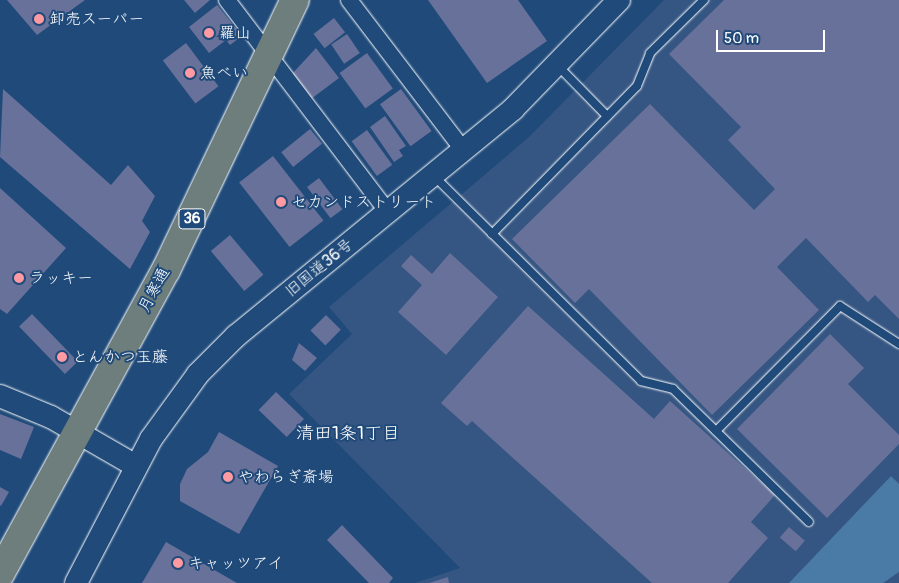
<!DOCTYPE html>
<html>
<head>
<meta charset="utf-8">
<style>
  body { margin:0 }
  #map { position:relative; width:899px; height:583px; overflow:hidden; background:#1f4a7a; font-family:Pangolin,"Klee One",sans-serif }
  div>[style] { position:absolute }
  .built>* { inset:0; background:#355683 }
  .water>* { inset:0; background:#4a7aa6 }
  .building>* { inset:0; background:#687199; transform-origin:0 0 }
  .roads { filter:drop-shadow(0 0 1px #fff) drop-shadow(0 0 1px #fff) }
  .lane>* { height:8px; margin:-4px; padding:0 4px; transform-origin:4px; border-radius:4px; background:#1f4a7a }
  .street>* { height:16px; margin:-8px; padding:0 8px; transform-origin:8px; border-radius:8px; background:#1f4a7a }
  .secondary>* { height:22px; margin:-11px; padding:0 11px; transform-origin:11px; border-radius:11px; background:#1f4a7a }
  .highway>* { height:28px; margin:-14px; padding:0 14px; transform-origin:14px; border-radius:14px; background:#6d7e7c }
  .dots>* { width:14px; height:14px; translate:-50% -50%; box-sizing:border-box; border:2px solid #1f4a7a; border-radius:50% }
  span { translate:-50% -50%; white-space:nowrap; text-align:center; line-height:1.15; -webkit-text-stroke:4px #1f4a7a; paint-order:stroke }
  .shield-label span { padding:1px 4px; background:#1f4a7a; border:1px solid; border-radius:4px; -webkit-text-stroke-width:0 }
  .shield-label { font-size:15px; color:#fff; font-weight:700 }
  .poi-label { font-size:16px; color:#fff }
  .left { translate:0 -50%; text-align:left }
  .street-label { font-size:16px; color:#fff }
  .neighbourhood-label { font-size:18px; color:#fff }
  .scale { position:absolute; left:716px; top:30px; width:109px; height:22px; box-sizing:border-box; border:2px solid #fff; border-top:0; padding-left:6px; font-size:15px; line-height:18px; white-space:nowrap; color:#fff; -webkit-text-stroke:4px #1f4a7a; paint-order:stroke }
</style>
</head>
<body>
<div id="map">
  <div class="built">
    <div style="clip-path:polygon(664px 0,899px 0,899px 583px,415px 583px,460px 568px,289px 394px,352px 334px,329px 307px,529px 137px)"></div>
  </div>
  <div class="water">
    <div style="clip-path:polygon(891px 476px,899px 484px,899px 572px,883px 583px,789px 583px)"></div>
  </div>
  <div class="building">
    <div style="clip-path:polygon(7px 0,85px 0,37px 35px)"></div>
    <div style="clip-path:polygon(184px 0,210px 0,195px 13px)"></div>
    <div style="clip-path:polygon(428px 0,518px 0,547px 41px,487px 83px)"></div>
    <div style="clip-path:polygon(724px 0,899px 0,899px 319px,875px 295px,868px 302px,806px 238px,777px 267px,819px 310px,712px 415px,589px 289px,575px 303px,512px 239px,650px 104px,754px 210px,775px 189px,728px 140px,741px 127px,669px 54px)"></div>
    <div style="clip-path:polygon(217px 5px,242px 36px,230px 45px,226px 40px,209px 53px,189px 27px)"></div>
    <div style="left:334px;top:18px;width:18px;height:26px;rotate:52deg"></div>
    <div style="left:347px;top:34px;width:23px;height:19px;rotate:56deg"></div>
    <div style="left:186px;top:43px;width:54px;height:29px;rotate:53deg"></div>
    <div style="clip-path:polygon(316px 48px,339px 78px,311px 99px,292px 74px)"></div>
    <div style="left:367px;top:53px;width:44px;height:34px;rotate:54deg"></div>
    <div style="clip-path:polygon(3px 89px,111px 185px,128px 165px,155px 196px,142px 221px,150px 232px,130px 269px,0 157px)"></div>
    <div style="left:401px;top:89px;width:52px;height:26px;rotate:54deg"></div>
    <div style="clip-path:polygon(385px 116px,406px 146px,399px 150px,403px 156px,394px 162px,370px 127px)"></div>
    <div style="left:310px;top:129px;width:19px;height:37px;rotate:51deg"></div>
    <div style="left:367px;top:130px;width:43px;height:19px;rotate:54deg"></div>
    <div style="left:273px;top:156px;width:82px;height:43px;rotate:52deg"></div>
    <div style="left:319px;top:178px;width:39px;height:15px;rotate:53deg"></div>
    <div style="clip-path:polygon(0 188px,66px 248px,7px 314px,0 309px)"></div>
    <div style="left:230px;top:235px;width:52px;height:25px;rotate:50deg"></div>
    <div style="clip-path:polygon(450px 253px,498px 297px,446px 355px,398px 312px,422px 285px,401px 266px,411px 255px,432px 274px)"></div>
    <div style="clip-path:polygon(528px 306px,654px 419px,670px 401px,775px 495px,751px 522px,768px 538px,728px 583px,652px 583px,472px 421px,467px 426px,441px 403px)"></div>
    <div style="left:32px;top:314px;width:66px;height:18px;rotate:46deg"></div>
    <div style="left:326px;top:315px;width:21px;height:22px;rotate:45deg"></div>
    <div style="clip-path:polygon(830px 334px,864px 368px,848px 384px,899px 435px,899px 444px,827px 518px,737px 429px)"></div>
    <div style="clip-path:polygon(299px 343px,317px 358px,305px 371px,292px 360px)"></div>
    <div style="left:276px;top:392px;width:39px;height:25px;rotate:44deg"></div>
    <div style="clip-path:polygon(0 414px,34px 427px,21px 459px,0 450px)"></div>
    <div style="clip-path:polygon(219px 432px,278px 466px,239px 534px,180px 501px,180px 484px,187px 469px,208px 452px)"></div>
    <div style="clip-path:polygon(0 487px,9px 492px,1px 506px,0 505px)"></div>
    <div style="clip-path:polygon(342px 525px,393px 578px,389px 583px,369px 583px,327px 540px)"></div>
    <div style="left:789px;top:527px;width:21px;height:14px;rotate:41deg"></div>
    <div style="clip-path:polygon(166px 542px,237px 583px,142px 583px)"></div>
    <div style="clip-path:polygon(448px 577px,449px 583px,429px 583px)"></div>
  </div>
  <div class="roads">
    <div class="lane">
      <div style="left:558px;top:66px;width:70px;rotate:45.6deg"></div>
      <div style="left:435px;top:177px;width:290px;rotate:44.7deg"></div>
      <div style="left:641px;top:381px;width:33px;rotate:14deg"></div>
      <div style="left:673px;top:389px;width:190px;rotate:44.4deg"></div>
      <div style="left:492px;top:234px;width:207px;rotate:-45.6deg"></div>
      <div style="left:637px;top:86px;width:35px;rotate:-68deg"></div>
      <div style="left:650px;top:53px;width:76px;rotate:-44.5deg"></div>
      <div style="left:716px;top:431px;width:176px;rotate:-45.2deg"></div>
      <div style="left:840px;top:306px;width:70px;rotate:32.8deg"></div>
    </div>
    <div class="street">
      <div style="left:227px;top:0;width:265px;rotate:52.8deg"></div>
      <div style="left:349px;top:0;width:190px;rotate:52.7deg"></div>
    </div>
    <div class="secondary">
      <div style="left:0;top:396px;width:55px;rotate:22.4deg"></div>
      <div style="left:51px;top:417px;width:98px;rotate:30deg"></div>
      <div style="left:76px;top:583px;width:162px;rotate:-62.5deg"></div>
      <div style="left:151px;top:439px;width:80px;rotate:-54.1deg"></div>
      <div style="left:198px;top:374px;width:54px;rotate:-45deg"></div>
      <div style="left:236px;top:336px;width:358px;rotate:-39.3deg"></div>
      <div style="left:513px;top:109px;width:152px;rotate:-45.8deg"></div>
    </div>
    <div class="highway">
      <div style="left:0;top:574px;width:346px;rotate:-61.4deg"></div>
      <div style="left:166px;top:270px;width:299px;rotate:-64.5deg"></div>
    </div>
  </div>
  <div class="dots">
    <div style="left:39px;top:19px;background:#ff9aa2"></div>
    <div style="left:209px;top:33px;background:#ff9aa2"></div>
    <div style="left:190px;top:73px;background:#ff9aa2"></div>
    <div style="left:281px;top:202px;background:#ff9aa2"></div>
    <div style="left:19px;top:278px;background:#ff9aa2"></div>
    <div style="left:62px;top:357px;background:#ff9aa2"></div>
    <div style="left:228px;top:477px;background:#ff9aa2"></div>
    <div style="left:178px;top:563px;background:#ff9aa2"></div>
  </div>
  <div class="shield-label">
    <span style="left:192px;top:219px">36</span>
  </div>
  <div class="poi-label">
    <span class="left" style="left:49px;top:19px">卸売スーパー</span>
    <span class="left" style="left:219px;top:33px">羅山</span>
    <span class="left" style="left:200px;top:73px">魚べい</span>
    <span class="left" style="left:291px;top:202px">セカンドストリート</span>
    <span class="left" style="left:29px;top:278px">ラッキー</span>
    <span class="left" style="left:72px;top:357px">とんかつ玉藤</span>
    <span class="left" style="left:238px;top:477px">やわらぎ斎場</span>
    <span class="left" style="left:188px;top:563px">キャッツアイ</span>
  </div>
  <div class="street-label">
    <span style="left:319px;top:268px;rotate:-39deg">旧国道36号</span>
    <span style="left:154px;top:290px;rotate:-62deg">月寒通</span>
  </div>
  <div class="neighbourhood-label">
    <span style="left:348px;top:434px">清田1条1丁目</span>
  </div>
  <div class="scale">50 m</div>
</div>
</body>
</html>
